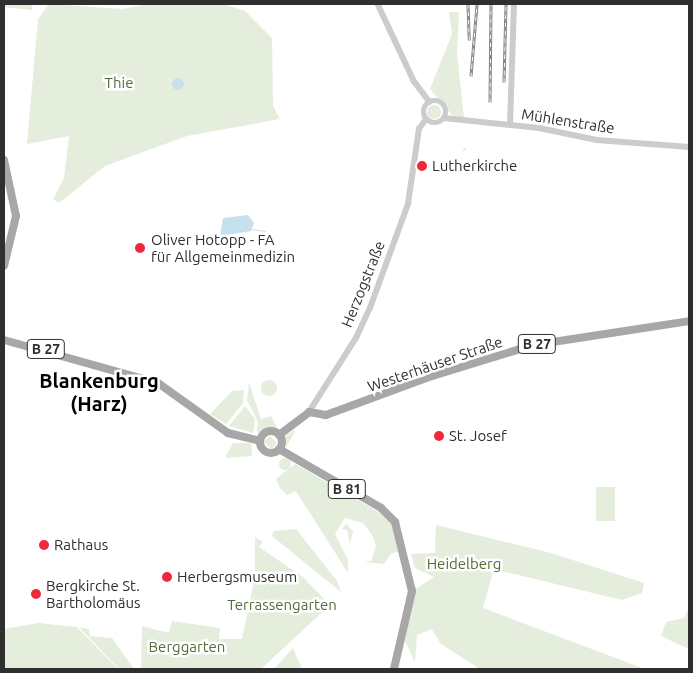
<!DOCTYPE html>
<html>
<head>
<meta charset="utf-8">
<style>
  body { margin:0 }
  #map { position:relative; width:693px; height:673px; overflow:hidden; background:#fff; font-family:Ubuntu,sans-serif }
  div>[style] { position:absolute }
  .green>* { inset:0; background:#e5eddc; transform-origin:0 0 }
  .round { border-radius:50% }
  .water>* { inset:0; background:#c7e0ee }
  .stream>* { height:1px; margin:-0.5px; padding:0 0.5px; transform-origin:0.5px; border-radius:0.5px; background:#c7e0ee }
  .tertiary>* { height:5.5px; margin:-2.75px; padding:0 2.75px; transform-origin:2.75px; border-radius:2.75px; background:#ccc }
  .tertiary>.ring { margin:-2.75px; padding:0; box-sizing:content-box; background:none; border:5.5px solid #ccc; border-radius:50% }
  .primary>* { height:8px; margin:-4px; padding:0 4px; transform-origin:4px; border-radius:4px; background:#a7a7a7 }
  .primary>.ring { margin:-4px; padding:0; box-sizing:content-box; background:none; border:8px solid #a7a7a7; border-radius:50% }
  .rail>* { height:3px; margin-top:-1.5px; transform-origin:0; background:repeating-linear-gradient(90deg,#fff 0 4px,#848484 0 8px); box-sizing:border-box; border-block:1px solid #848484 }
  .dots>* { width:14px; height:14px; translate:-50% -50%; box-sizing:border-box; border:2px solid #fff; border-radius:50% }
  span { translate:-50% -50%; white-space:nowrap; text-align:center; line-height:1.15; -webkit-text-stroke:5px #fff; paint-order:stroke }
  .shield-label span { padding:1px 4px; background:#fff; border:1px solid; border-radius:4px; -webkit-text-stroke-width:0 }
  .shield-label { font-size:14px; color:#2f2f2f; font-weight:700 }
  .park-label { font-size:15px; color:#536d39 }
  .street-label { font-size:15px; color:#2f2f2f }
  .poi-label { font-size:15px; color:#2f2f2f }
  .left { translate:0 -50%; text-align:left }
  .district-label { font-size:20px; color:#000; font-weight:700 }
  .frame { position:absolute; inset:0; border:5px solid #2f2f2f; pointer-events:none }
</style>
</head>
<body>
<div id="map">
  <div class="green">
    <div style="clip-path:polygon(4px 4px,32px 4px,32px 10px,4px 7px)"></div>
    <div style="clip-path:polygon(49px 4px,123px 9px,148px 4px,224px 4px,245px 11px,272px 38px,273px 106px,280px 119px,187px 136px,105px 166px,59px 203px,53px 199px,64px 178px,69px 136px,27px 144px,38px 19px)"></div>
    <div style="clip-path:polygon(449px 12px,459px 12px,457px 54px,464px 118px,452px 115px,430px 89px,452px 34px)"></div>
    <div class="round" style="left:427px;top:105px;width:14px;height:14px"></div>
    <div class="round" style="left:261px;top:380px;width:16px;height:16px"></div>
    <div style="clip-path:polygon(249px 382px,261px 419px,271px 416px,277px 427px,257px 433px,258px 422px,247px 400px)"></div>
    <div style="clip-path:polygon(244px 390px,243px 403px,226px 424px,210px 414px,232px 391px)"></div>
    <div style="clip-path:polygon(245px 406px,255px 419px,253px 433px,229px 426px)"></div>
    <div style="clip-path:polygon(294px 430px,295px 432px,286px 447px,285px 437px)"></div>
    <div style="clip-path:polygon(270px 436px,277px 443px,272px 449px,264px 442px)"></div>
    <div style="clip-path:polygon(233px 443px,251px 443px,252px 456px,225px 458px)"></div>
    <div class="round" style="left:279px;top:458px;width:12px;height:12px"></div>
    <div style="clip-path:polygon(295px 464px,380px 513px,392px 524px,400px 551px,391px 554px,384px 564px,364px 562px,371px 561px,376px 546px,372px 535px,363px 523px,345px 518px,335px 534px,348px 560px,348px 573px,296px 491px,287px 495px,280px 488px,276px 479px)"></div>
    <div style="left:596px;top:487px;width:19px;height:34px"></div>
    <div style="clip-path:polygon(346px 524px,353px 531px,350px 544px,347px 530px,341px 529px)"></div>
    <div style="clip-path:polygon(436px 525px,551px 553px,644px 583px,642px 593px,622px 600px,494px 569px,483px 608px,645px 669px,480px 669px,441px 644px,432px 629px,417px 635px,415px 662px,405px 641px,414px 590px,434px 577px,415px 568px,411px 554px,435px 553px)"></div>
    <div style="clip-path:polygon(296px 529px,337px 581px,341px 592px,272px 536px,274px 531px)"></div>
    <div style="clip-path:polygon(255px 537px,263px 542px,259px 547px,303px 577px,330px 605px,261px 669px,141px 669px,142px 626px,169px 633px,172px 621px,220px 628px,219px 639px,242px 639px,255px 576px)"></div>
    <div style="clip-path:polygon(689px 607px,689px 649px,661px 636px,666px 622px,684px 618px)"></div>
    <div style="clip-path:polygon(38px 623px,77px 627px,118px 669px,4px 669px,4px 629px)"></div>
    <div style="clip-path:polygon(79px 627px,89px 629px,90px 636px,112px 638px,134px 669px,119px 669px)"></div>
    <div style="clip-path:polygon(293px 648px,302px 669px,274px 669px)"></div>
  </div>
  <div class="water">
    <div class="round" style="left:172px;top:78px;width:12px;height:12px"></div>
    <div style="clip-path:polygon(248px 215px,254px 223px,251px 231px,220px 236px,223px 218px)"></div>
  </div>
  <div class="stream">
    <div style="left:463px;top:150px;width:3px;rotate:-45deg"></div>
    <div style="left:252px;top:229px;width:13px;rotate:9deg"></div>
  </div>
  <div class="tertiary">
    <div style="left:378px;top:4px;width:85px;rotate:64.9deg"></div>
    <div style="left:414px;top:81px;width:26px;rotate:53deg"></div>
    <div class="ring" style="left:424px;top:101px;width:16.5px;height:16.5px"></div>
    <div style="left:444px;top:118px;width:96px;rotate:6deg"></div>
    <div style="left:539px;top:128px;width:59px;rotate:11.7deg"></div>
    <div style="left:597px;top:140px;width:92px;rotate:4.4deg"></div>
    <div style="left:510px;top:125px;width:121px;rotate:-88.1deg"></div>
    <div style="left:309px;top:412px;width:88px;rotate:-57.6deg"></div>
    <div style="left:356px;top:338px;width:33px;rotate:-65deg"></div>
    <div style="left:370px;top:308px;width:111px;rotate:-69.9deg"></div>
    <div style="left:408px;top:204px;width:76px;rotate:-81.7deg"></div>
    <div style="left:419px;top:129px;width:12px;rotate:-55deg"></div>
  </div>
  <div class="primary">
    <div style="left:4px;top:160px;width:57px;rotate:77.9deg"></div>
    <div style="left:16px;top:216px;width:51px;rotate:103.5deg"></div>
    <div style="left:4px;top:340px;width:160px;rotate:15.6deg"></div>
    <div style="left:158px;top:383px;width:86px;rotate:35.5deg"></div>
    <div style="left:228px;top:433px;width:33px;rotate:14deg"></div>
    <div class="ring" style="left:260px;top:431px;width:14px;height:14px"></div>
    <div style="left:279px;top:435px;width:38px;rotate:-37deg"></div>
    <div style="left:309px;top:412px;width:17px;rotate:10deg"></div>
    <div style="left:326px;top:415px;width:107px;rotate:-20.3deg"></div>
    <div style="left:426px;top:378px;width:112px;rotate:-17.1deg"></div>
    <div style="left:533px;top:345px;width:158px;rotate:-8.7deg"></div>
    <div style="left:279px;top:449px;width:118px;rotate:30deg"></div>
    <div style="left:381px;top:508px;width:20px;rotate:45deg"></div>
    <div style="left:395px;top:522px;width:71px;rotate:76.2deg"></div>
    <div style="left:412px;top:591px;width:80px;rotate:103deg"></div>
  </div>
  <div class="rail">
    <div style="left:468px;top:4px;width:36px;rotate:88deg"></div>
    <div style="left:471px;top:76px;width:72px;rotate:-85.2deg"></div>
    <div style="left:504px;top:82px;width:78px;rotate:-88.5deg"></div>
    <div style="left:490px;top:102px;width:98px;rotate:-89.4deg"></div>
  </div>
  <div class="dots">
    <div style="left:422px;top:166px;background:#ef283c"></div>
    <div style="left:140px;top:248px;background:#ef283c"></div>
    <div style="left:439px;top:436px;background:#ef283c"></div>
    <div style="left:44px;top:545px;background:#ef283c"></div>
    <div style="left:167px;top:577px;background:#ef283c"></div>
    <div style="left:36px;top:594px;background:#ef283c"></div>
  </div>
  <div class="shield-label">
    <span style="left:537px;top:344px">B 27</span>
    <span style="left:46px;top:349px">B 27</span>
    <span style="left:347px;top:489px">B 81</span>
  </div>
  <div class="park-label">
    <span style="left:119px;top:83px">Thie</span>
    <span style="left:464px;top:564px">Heidelberg</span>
    <span style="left:282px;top:605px">Terrassengarten</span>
    <span style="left:187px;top:647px">Berggarten</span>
  </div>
  <div class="street-label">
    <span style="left:568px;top:121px;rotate:9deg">Mühlenstraße</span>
    <span style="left:363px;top:284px;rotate:-68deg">Herzogstraße</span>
    <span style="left:435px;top:364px;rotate:-19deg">Westerhäuser Straße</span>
  </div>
  <div class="poi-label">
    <span class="left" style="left:432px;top:166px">Lutherkirche</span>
    <span class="left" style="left:151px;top:248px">Oliver Hotopp - FA<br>für Allgemeinmedizin</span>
    <span class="left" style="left:449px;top:436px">St. Josef</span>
    <span class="left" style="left:54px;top:545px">Rathaus</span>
    <span class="left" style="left:177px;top:577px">Herbergsmuseum</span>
    <span class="left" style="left:46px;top:594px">Bergkirche St.<br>Bartholomäus</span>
  </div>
  <div class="district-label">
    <span style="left:99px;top:392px">Blankenburg<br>(Harz)</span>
  </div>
  <div class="frame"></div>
</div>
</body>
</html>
